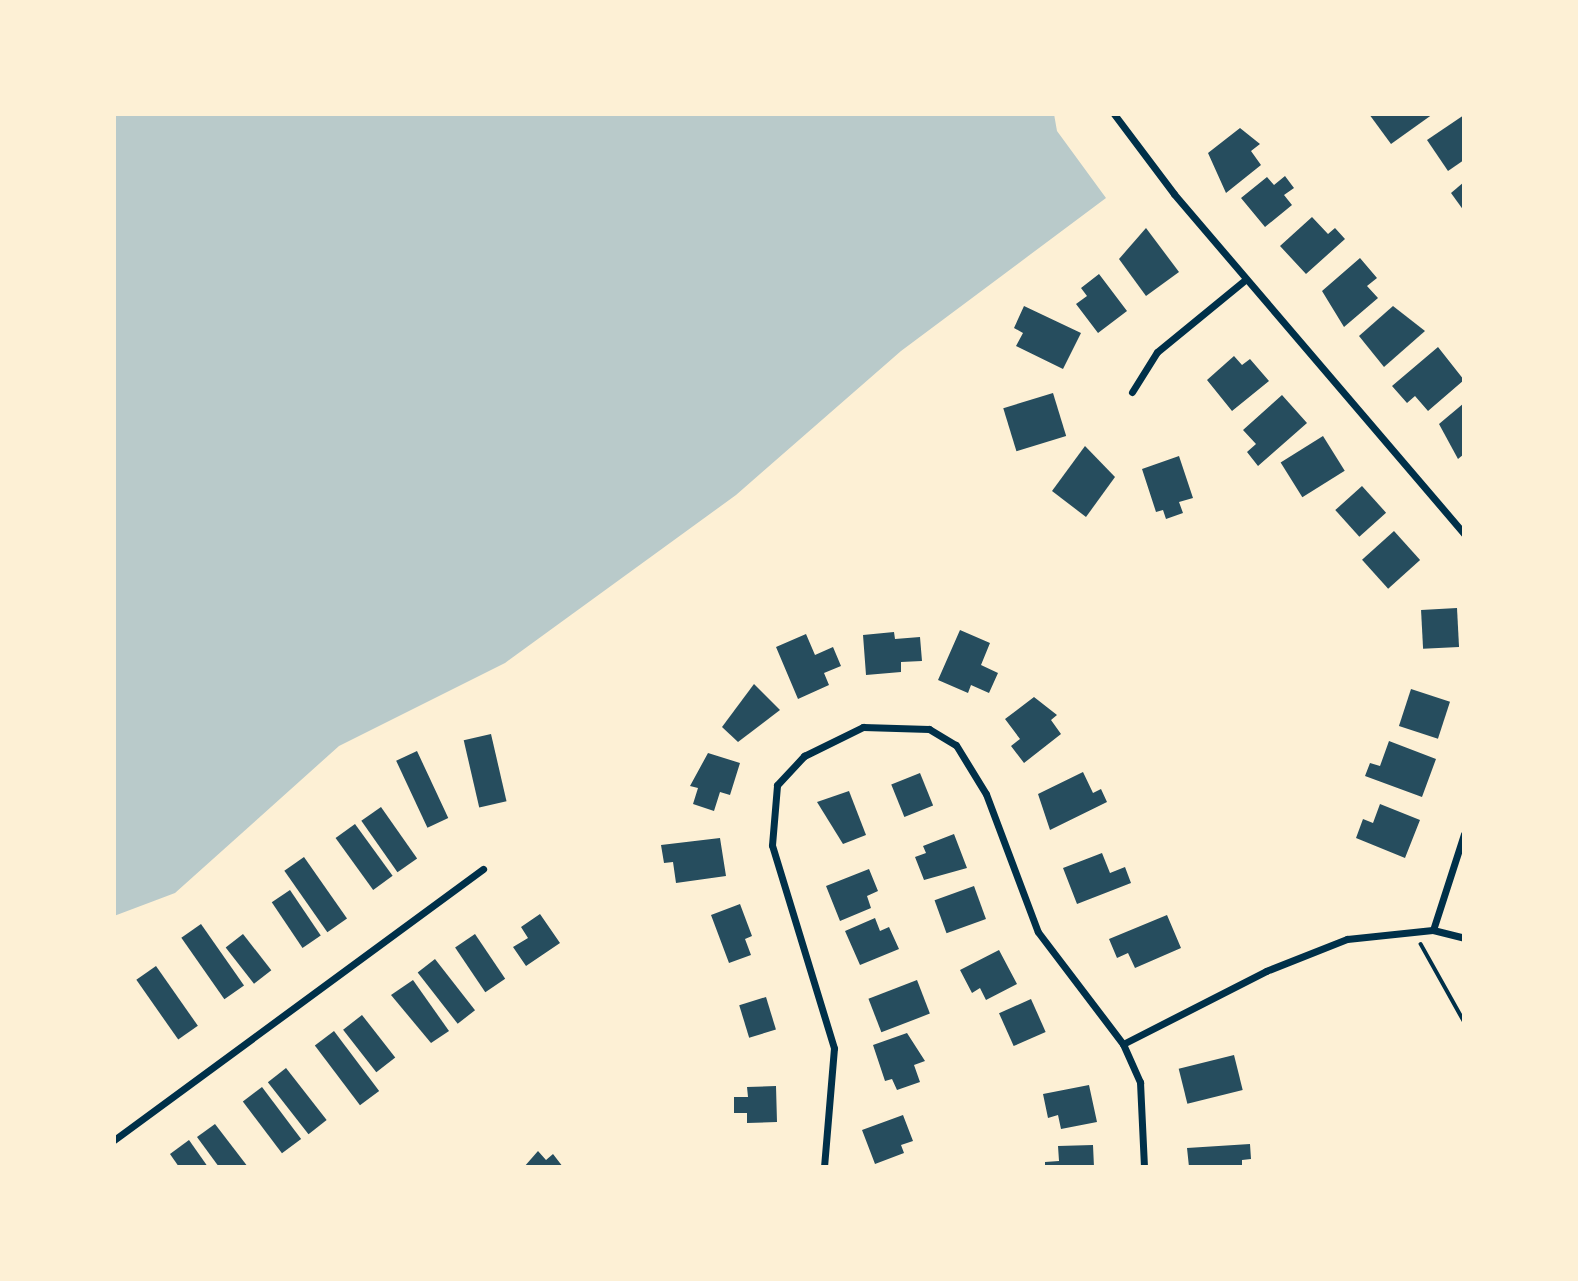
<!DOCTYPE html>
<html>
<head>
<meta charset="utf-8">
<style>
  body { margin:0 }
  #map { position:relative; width:1578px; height:1281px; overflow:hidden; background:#fdf0d5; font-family:Mulish,sans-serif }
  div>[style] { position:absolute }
  .green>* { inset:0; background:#b9caca }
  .building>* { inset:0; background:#264d5e; transform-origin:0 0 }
  .path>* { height:3.5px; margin:-1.75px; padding:0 1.75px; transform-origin:1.75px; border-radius:1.75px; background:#003049 }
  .minor>* { height:7px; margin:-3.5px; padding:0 3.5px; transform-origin:3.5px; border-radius:3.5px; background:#003049 }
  span { translate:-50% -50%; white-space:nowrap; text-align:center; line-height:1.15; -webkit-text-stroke:6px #fdf0d5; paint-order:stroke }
  .frame { position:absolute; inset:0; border:116px solid #fdf0d5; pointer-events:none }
</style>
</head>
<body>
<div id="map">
  <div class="green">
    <div style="clip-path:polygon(114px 114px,1054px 114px,1057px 131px,1106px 198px,901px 351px,736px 495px,505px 663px,339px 746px,175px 893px,114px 916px)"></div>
  </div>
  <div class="building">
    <div style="clip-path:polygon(1369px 114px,1433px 114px,1391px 144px)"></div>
    <div style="clip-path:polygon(1464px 115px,1464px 160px,1448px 171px,1427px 140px)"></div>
    <div style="clip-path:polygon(1240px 128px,1260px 144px,1251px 151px,1261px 165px,1226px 193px,1208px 153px)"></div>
    <div style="clip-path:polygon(1285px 176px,1294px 188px,1284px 195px,1292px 205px,1265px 227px,1241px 198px,1267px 177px,1274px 185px)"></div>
    <div style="clip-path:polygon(1464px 182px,1464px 211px,1451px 193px)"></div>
    <div style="clip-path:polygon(1312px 217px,1328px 234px,1335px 228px,1345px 239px,1306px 274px,1280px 246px)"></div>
    <div style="clip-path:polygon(1146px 228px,1179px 272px,1146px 296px,1119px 259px)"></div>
    <div style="clip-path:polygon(1360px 258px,1377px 278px,1367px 286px,1378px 298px,1344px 327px,1322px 291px)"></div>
    <div style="clip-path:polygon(1099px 274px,1127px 311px,1098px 333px,1076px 304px,1087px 296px,1081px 288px)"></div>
    <div style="clip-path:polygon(1024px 306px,1081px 333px,1063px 369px,1016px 346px,1023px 333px,1014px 328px)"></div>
    <div style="clip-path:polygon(1393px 306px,1425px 331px,1384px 367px,1359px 336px)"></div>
    <div style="clip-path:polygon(1438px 347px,1464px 380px,1428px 411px,1415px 396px,1407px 403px,1392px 386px)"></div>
    <div style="clip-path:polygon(1234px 356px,1242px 365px,1250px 359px,1269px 381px,1232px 411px,1207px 380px)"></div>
    <div style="left:1053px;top:393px;width:45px;height:52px;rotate:73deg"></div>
    <div style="clip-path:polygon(1282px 395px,1307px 423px,1258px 466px,1247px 452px,1256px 444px,1243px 430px)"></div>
    <div style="clip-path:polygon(1464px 403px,1464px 454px,1458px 459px,1439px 424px)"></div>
    <div style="left:1323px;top:436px;width:41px;height:50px;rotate:58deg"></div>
    <div style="clip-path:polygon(1085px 446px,1115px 477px,1086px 517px,1052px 491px)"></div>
    <div style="clip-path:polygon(1179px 456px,1193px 498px,1179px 502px,1183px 513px,1166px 519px,1163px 510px,1156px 512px,1142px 469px)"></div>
    <div style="left:1362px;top:486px;width:36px;height:36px;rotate:48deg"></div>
    <div style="left:1394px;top:531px;width:39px;height:43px;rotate:48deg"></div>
    <div style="left:1457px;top:608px;width:39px;height:36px;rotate:87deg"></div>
    <div style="clip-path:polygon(960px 630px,990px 643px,981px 665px,998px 673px,989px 693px,971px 685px,968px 693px,938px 680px)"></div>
    <div style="clip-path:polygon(894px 632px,895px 639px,920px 637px,922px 661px,901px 662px,901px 672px,866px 675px,863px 635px)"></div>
    <div style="clip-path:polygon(806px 634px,815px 655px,833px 647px,841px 666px,824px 673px,829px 685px,798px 699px,776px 647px)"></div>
    <div style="clip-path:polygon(754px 684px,780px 710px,738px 742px,722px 727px)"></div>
    <div style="left:1411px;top:689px;width:41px;height:39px;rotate:18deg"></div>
    <div style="clip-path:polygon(1034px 697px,1057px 715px,1051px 720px,1061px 734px,1024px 763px,1011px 746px,1020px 739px,1005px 719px)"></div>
    <div style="left:491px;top:734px;width:69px;height:28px;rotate:77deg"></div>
    <div style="clip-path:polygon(1389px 741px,1436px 759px,1422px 797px,1365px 776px,1370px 763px,1380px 766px)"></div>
    <div style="left:417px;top:751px;width:74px;height:23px;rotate:65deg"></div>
    <div style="clip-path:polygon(708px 753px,740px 763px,730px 795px,720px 792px,714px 811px,693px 804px,698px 788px,690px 786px)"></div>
    <div style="clip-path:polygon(1083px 772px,1093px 793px,1101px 789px,1107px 802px,1050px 830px,1038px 794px)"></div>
    <div style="left:920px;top:773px;width:35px;height:31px;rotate:68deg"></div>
    <div style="clip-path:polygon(849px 791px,866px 835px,843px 844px,817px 802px)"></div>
    <div style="clip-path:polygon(1380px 804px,1420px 820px,1405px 858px,1356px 838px,1363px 819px,1373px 823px)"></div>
    <div style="left:381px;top:807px;width:63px;height:24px;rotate:55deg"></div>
    <div style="left:355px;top:824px;width:64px;height:24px;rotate:54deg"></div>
    <div style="clip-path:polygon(954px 834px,967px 868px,924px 880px,915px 857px,926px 853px,923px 846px)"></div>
    <div style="clip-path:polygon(720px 838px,726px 876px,676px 883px,673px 862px,664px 863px,661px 845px)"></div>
    <div style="clip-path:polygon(1102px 853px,1110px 873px,1125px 867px,1131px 883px,1077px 904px,1063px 868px)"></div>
    <div style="left:304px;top:857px;width:75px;height:24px;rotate:55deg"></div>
    <div style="clip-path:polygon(869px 869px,878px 891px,867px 896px,871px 908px,840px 921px,826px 886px)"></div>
    <div style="left:974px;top:886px;width:35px;height:42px;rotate:70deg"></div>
    <div style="left:290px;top:890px;width:55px;height:22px;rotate:56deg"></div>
    <div style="clip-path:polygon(740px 904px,752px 936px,745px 939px,751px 955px,729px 963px,711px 915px)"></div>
    <div style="clip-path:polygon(540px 914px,560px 943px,526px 966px,513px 947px,528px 938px,521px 927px)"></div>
    <div style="clip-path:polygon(1167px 915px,1181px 948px,1135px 968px,1128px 953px,1117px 958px,1109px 939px)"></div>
    <div style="clip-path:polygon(875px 918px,880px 931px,889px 927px,899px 949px,860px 965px,845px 931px)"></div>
    <div style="left:201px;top:924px;width:75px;height:24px;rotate:55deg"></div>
    <div style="left:243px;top:934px;width:46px;height:22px;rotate:52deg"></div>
    <div style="left:475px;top:934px;width:54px;height:24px;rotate:56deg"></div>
    <div style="clip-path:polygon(999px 950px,1017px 984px,986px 1000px,980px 988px,972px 993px,960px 970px)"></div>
    <div style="left:435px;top:959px;width:65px;height:22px;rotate:52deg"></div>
    <div style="left:156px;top:966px;width:73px;height:24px;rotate:55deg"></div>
    <div style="clip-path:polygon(413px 980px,449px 1031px,431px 1043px,391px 995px)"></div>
    <div style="left:917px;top:980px;width:36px;height:52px;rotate:69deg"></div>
    <div style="left:766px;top:997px;width:34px;height:28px;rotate:73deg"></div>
    <div style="left:1031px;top:999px;width:36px;height:35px;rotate:66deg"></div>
    <div style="left:362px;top:1015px;width:54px;height:24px;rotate:52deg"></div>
    <div style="left:334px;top:1031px;width:75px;height:24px;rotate:53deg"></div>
    <div style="clip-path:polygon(907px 1033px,925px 1061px,914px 1065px,920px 1082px,897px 1090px,892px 1079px,885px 1081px,873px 1045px)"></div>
    <div style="left:1234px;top:1055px;width:36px;height:57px;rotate:76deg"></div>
    <div style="left:286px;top:1068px;width:66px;height:23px;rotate:52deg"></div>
    <div style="clip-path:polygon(1089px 1085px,1097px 1122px,1061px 1129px,1058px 1115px,1048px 1118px,1043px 1094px)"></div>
    <div style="clip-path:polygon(776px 1086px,777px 1122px,747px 1123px,747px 1113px,734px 1113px,734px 1097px,748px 1097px,747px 1087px)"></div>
    <div style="left:262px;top:1087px;width:65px;height:24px;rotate:53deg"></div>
    <div style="clip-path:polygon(903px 1115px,913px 1141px,901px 1145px,904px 1153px,875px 1164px,862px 1130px)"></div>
    <div style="clip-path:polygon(215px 1124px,248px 1167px,219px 1167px,197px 1137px)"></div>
    <div style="clip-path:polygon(189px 1140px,208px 1167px,179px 1167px,170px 1154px)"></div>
    <div style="clip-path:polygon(1250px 1144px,1251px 1159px,1242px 1160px,1242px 1167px,1189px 1167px,1187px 1148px)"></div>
    <div style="clip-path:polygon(1093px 1145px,1094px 1167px,1045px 1167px,1045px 1162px,1059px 1161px,1058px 1146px)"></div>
    <div style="clip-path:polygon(538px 1151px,546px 1160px,553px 1154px,563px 1167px,524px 1167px)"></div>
  </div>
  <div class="path">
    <div style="left:1421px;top:944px;width:88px;rotate:60.8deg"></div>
  </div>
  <div class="minor">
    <div style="left:1114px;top:114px;width:100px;rotate:53.1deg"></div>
    <div style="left:1174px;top:194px;width:447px;rotate:49.5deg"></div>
    <div style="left:1132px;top:392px;width:47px;rotate:-58deg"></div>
    <div style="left:1157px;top:352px;width:114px;rotate:-39.3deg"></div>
    <div style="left:1433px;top:930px;width:101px;rotate:-72.1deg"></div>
    <div style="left:1123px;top:1044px;width:161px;rotate:-27deg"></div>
    <div style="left:1266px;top:971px;width:87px;rotate:-21.6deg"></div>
    <div style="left:1347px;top:939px;width:86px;rotate:-6deg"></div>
    <div style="left:1433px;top:930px;width:32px;rotate:14deg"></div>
    <div style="left:114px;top:1140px;width:458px;rotate:-36.3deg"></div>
    <div style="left:824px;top:1167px;width:119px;rotate:-85.2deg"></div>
    <div style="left:834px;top:1048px;width:212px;rotate:-107deg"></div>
    <div style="left:772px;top:845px;width:60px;rotate:-85.2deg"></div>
    <div style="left:777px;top:785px;width:40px;rotate:-47deg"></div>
    <div style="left:804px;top:756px;width:66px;rotate:-26.2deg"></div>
    <div style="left:863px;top:727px;width:66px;rotate:1.7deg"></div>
    <div style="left:929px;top:729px;width:31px;rotate:31deg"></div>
    <div style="left:956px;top:745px;width:57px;rotate:58.5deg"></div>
    <div style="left:986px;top:794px;width:147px;rotate:69.4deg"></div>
    <div style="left:1038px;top:932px;width:141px;rotate:52.8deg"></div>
    <div style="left:1123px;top:1044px;width:42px;rotate:65.9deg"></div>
    <div style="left:1140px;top:1082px;width:85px;rotate:87.3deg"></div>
  </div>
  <div class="frame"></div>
</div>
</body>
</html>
